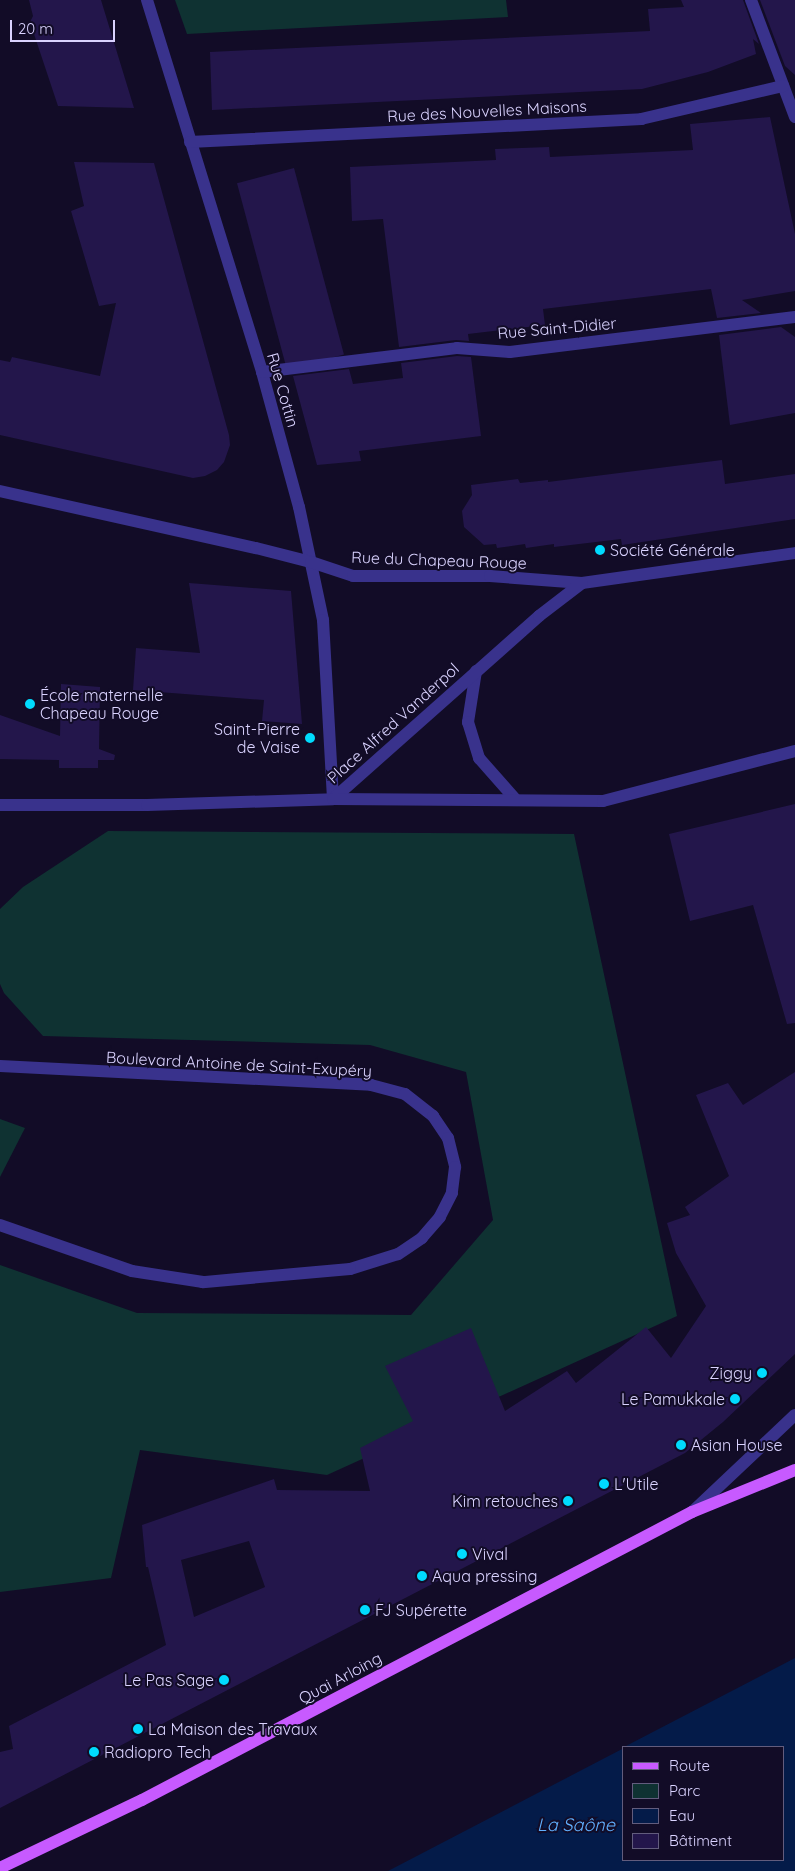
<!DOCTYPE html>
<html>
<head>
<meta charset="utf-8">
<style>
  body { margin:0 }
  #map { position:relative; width:795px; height:1871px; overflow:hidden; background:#120c27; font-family:Quicksand,sans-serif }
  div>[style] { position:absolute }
  .green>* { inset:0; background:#0f3232 }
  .water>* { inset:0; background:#041b49 }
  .building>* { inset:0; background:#23164b; transform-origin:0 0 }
  .minor>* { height:12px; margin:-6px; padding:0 6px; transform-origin:6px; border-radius:6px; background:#39328c }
  .major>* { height:12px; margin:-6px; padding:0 6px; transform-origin:6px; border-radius:6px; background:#c75aff }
  .dots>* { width:14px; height:14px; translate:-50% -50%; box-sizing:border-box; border:2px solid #120c27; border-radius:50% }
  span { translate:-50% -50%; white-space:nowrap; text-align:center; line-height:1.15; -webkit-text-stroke:4px #120c27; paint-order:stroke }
  .street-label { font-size:16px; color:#dad3ff }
  .poi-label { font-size:16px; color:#dad3ff }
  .left { translate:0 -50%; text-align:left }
  .right { translate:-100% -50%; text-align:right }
  .water-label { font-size:18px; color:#61b0ff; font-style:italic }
  .legend { position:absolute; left:622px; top:1746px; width:162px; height:115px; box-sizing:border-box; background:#120c27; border:1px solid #625c7d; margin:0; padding:6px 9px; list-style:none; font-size:15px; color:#dad3ff }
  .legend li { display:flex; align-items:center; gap:10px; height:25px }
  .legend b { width:25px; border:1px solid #625c7d }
  .scale { position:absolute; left:10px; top:20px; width:105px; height:22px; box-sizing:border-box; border:2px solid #dad3ff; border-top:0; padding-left:6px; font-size:15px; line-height:18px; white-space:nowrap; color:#dad3ff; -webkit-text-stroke:4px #120c27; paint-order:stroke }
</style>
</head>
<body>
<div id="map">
  <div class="green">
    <div style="clip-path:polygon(175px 0,506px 0,508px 17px,187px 34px)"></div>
    <div style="clip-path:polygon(108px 831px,574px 834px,677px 1316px,327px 1475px,140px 1450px,111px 1578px,0 1592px,0 1265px,137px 1313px,411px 1315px,493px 1220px,466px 1072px,370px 1045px,43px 1036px,4px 993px,0 984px,0 909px,23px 887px)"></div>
    <div style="clip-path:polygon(0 1119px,25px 1128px,0 1177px)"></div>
  </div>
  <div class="water">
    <div style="clip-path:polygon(795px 1658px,795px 1871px,388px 1871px,624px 1748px,624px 1860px,784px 1860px,784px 1747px,624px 1747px)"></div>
  </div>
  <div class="building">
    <div style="clip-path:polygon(29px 0,101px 0,134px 108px,58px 106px,30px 22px,33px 16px)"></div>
    <div style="clip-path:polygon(681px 0,743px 0,759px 44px,753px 39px,756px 54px,708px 72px,642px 89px,212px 110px,210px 52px,650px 31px,648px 9px,684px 7px)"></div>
    <div style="clip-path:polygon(760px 0,795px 0,795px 75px,785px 66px)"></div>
    <div style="clip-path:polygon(770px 117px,795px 234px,795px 291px,742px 300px,761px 313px,717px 318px,711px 289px,543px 309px,545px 325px,468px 334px,469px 341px,456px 340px,399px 347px,383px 219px,352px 221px,350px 167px,496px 160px,495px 149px,549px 147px,550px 157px,693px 150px,690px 124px)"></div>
    <div style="clip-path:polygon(74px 162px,154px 163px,229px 435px,230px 445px,224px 462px,217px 470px,205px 476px,193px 478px,0 435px,0 360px,10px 362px,12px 357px,100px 376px,116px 303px,99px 306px,71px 211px,84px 206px)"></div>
    <div style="left:294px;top:168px;width:193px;height:59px;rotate:75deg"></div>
    <div style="clip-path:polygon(781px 327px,795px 337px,795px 413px,730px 425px,719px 335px)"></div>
    <div style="clip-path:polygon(457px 356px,471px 357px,481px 436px,359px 451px,361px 461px,317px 465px,293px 376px,349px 369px,353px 384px,403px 378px,401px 363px)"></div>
    <div style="clip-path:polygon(722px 460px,725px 484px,795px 474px,795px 519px,622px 545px,621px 539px,554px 547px,554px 544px,526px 548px,525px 544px,497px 548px,496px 544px,484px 545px,464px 527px,462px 511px,472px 495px,471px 485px,518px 479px,520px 483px,548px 480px,548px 482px)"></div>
    <div style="clip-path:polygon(189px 583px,291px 591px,302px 724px,262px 721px,264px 700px,133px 690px,136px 648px,200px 653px)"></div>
    <div style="clip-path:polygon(61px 684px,100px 687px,99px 749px,115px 755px,114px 760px,98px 760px,98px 768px,59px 768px,59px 760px,0 759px,0 715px,60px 736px)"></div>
    <div style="clip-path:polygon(795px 804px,795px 1023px,787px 1024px,753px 905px,690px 921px,669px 834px)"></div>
    <div style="clip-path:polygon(evenodd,795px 1072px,795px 1354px,723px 1422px,685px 1453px,0 1808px,0 1752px,13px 1749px,9px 1726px,166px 1645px,148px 1567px,146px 1567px,142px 1525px,274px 1479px,277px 1490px,370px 1491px,360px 1448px,413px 1421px,385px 1366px,471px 1328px,505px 1411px,567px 1371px,576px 1383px,646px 1327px,671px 1358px,706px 1306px,676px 1253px,667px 1223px,690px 1215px,685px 1207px,729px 1176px,696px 1095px,728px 1083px,743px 1105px,795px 1072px,249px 1541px,265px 1587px,194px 1617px,181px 1560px,249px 1541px)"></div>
  </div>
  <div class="minor">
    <div style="left:147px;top:0;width:389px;rotate:72.8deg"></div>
    <div style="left:262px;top:372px;width:140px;rotate:74.7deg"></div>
    <div style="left:299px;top:507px;width:116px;rotate:78deg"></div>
    <div style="left:323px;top:620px;width:179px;rotate:86.8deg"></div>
    <div style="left:751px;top:0;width:125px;rotate:69.4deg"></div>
    <div style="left:190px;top:142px;width:452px;rotate:-2.9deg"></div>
    <div style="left:641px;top:119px;width:146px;rotate:-13.1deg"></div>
    <div style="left:262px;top:372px;width:196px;rotate:-7deg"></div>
    <div style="left:457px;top:348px;width:53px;rotate:4.3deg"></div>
    <div style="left:510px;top:352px;width:287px;rotate:-7deg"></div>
    <div style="left:0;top:491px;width:262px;rotate:12.6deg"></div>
    <div style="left:256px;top:548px;width:57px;rotate:14.3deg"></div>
    <div style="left:311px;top:562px;width:44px;rotate:18.4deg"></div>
    <div style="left:353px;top:576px;width:137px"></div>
    <div style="left:490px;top:576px;width:92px;rotate:4.4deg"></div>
    <div style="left:582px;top:583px;width:215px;rotate:-8deg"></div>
    <div style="left:476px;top:671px;width:52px;rotate:98.9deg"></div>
    <div style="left:468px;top:722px;width:38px;rotate:73deg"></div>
    <div style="left:479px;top:758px;width:56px;rotate:48.6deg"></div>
    <div style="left:333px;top:799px;width:276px;rotate:-41.6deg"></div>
    <div style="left:539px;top:616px;width:54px;rotate:-37.5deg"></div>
    <div style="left:0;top:805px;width:147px"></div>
    <div style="left:147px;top:805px;width:186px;rotate:-1.8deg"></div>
    <div style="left:333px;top:799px;width:270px;rotate:0.4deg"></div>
    <div style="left:603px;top:801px;width:198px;rotate:-14.6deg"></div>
    <div style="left:0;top:1066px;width:371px;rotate:2.9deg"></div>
    <div style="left:371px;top:1085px;width:35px;rotate:15deg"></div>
    <div style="left:405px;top:1094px;width:36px;rotate:38deg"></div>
    <div style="left:433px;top:1116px;width:27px;rotate:56deg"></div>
    <div style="left:448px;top:1138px;width:30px;rotate:76deg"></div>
    <div style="left:455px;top:1167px;width:26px;rotate:97deg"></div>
    <div style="left:452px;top:1193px;width:27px;rotate:117deg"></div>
    <div style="left:440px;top:1217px;width:28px;rotate:131deg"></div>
    <div style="left:422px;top:1238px;width:29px;rotate:146deg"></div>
    <div style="left:398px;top:1254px;width:50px;rotate:162.6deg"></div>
    <div style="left:350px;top:1269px;width:148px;rotate:174.9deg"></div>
    <div style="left:203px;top:1282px;width:72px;rotate:-171.2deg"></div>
    <div style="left:132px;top:1271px;width:140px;rotate:-160.8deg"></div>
    <div style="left:693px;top:1511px;width:140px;rotate:-43.3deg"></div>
  </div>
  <div class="major">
    <div style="left:0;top:1868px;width:157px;rotate:-25.6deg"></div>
    <div style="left:142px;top:1800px;width:621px;rotate:-27.64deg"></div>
    <div style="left:692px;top:1512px;width:111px;rotate:-22.2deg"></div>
  </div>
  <div class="dots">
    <div style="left:600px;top:550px;background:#00dbfe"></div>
    <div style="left:30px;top:704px;background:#00dbfe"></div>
    <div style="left:310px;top:738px;background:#00dbfe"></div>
    <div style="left:762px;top:1373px;background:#00dbfe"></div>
    <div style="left:735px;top:1399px;background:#00dbfe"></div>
    <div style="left:681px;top:1445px;background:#00dbfe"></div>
    <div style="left:604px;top:1484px;background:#00dbfe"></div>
    <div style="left:568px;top:1501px;background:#00dbfe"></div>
    <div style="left:462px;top:1554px;background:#00dbfe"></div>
    <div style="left:422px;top:1576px;background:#00dbfe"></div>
    <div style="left:365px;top:1610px;background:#00dbfe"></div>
    <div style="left:224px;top:1680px;background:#00dbfe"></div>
    <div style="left:138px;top:1729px;background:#00dbfe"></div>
    <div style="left:94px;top:1752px;background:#00dbfe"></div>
  </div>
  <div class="street-label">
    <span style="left:487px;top:111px;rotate:-3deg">Rue des Nouvelles Maisons</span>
    <span style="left:557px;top:328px;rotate:-5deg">Rue Saint-Didier</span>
    <span style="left:283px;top:390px;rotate:74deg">Rue Cottin</span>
    <span style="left:439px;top:560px;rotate:2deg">Rue du Chapeau Rouge</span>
    <span style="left:393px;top:723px;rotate:-42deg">Place Alfred Vanderpol</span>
    <span style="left:239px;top:1064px;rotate:3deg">Boulevard Antoine de Saint-Exupéry</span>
    <span style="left:340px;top:1678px;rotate:-28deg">Quai Arloing</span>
  </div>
  <div class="poi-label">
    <span class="left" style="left:610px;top:550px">Société Générale</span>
    <span class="left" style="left:40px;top:704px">École maternelle<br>Chapeau Rouge</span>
    <span class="right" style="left:300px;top:738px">Saint-Pierre<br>de Vaise</span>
    <span class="right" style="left:752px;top:1373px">Ziggy</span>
    <span class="right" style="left:725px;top:1399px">Le Pamukkale</span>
    <span class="left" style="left:691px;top:1445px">Asian House</span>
    <span class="left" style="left:614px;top:1484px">L'Utile</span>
    <span class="right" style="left:558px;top:1501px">Kim retouches</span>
    <span class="left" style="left:472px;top:1554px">Vival</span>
    <span class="left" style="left:432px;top:1576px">Aqua pressing</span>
    <span class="left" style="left:375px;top:1610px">FJ Supérette</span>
    <span class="right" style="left:214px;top:1680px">Le Pas Sage</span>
    <span class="left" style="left:148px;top:1729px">La Maison des Travaux</span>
    <span class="left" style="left:104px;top:1752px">Radiopro Tech</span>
  </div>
  <div class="water-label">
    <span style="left:576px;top:1825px">La Saône</span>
  </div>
  <ul class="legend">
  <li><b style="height:6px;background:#c75aff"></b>Route</li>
  <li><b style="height:14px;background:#0f3232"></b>Parc</li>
  <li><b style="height:14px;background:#041b49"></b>Eau</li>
  <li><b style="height:14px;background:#23164b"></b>Bâtiment</li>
  </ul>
  <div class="scale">20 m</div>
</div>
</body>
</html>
